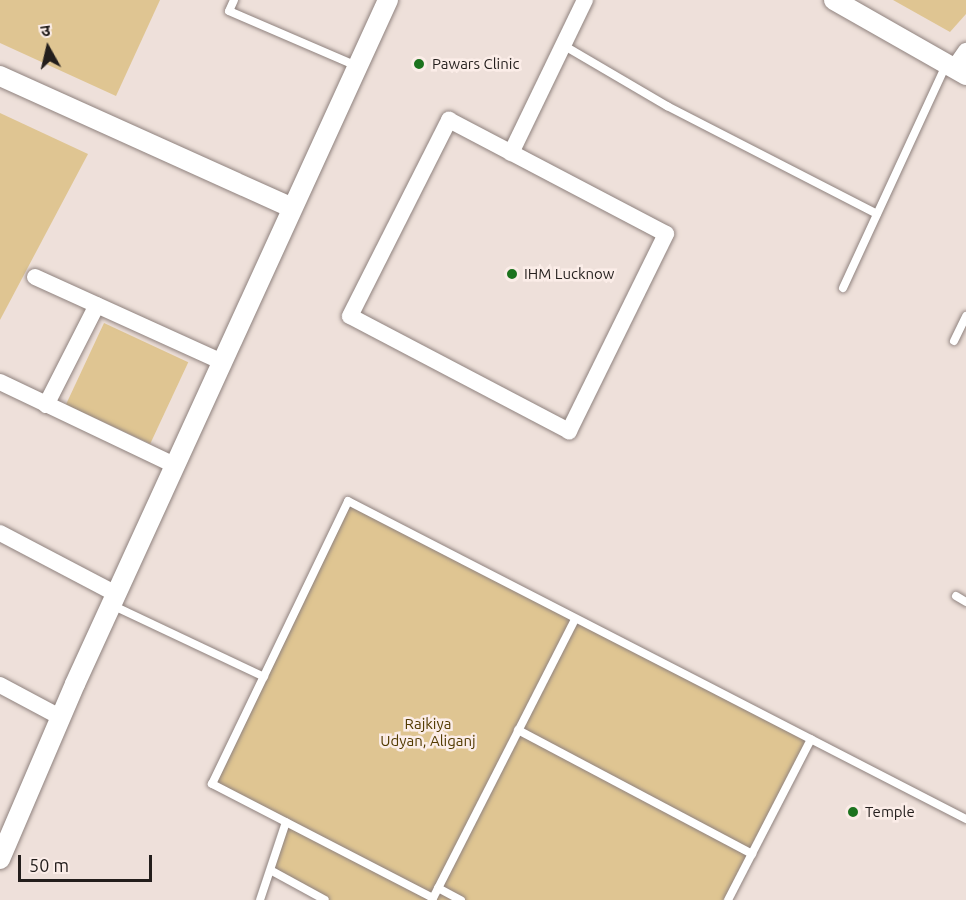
<!DOCTYPE html>
<html>
<head>
<meta charset="utf-8">
<style>
  body { margin:0 }
  #map { position:relative; width:966px; height:900px; overflow:hidden; background:#eee0da; font-family:Ubuntu,"Noto Sans Devanagari",sans-serif }
  div>[style] { position:absolute }
  .green>* { inset:0; background:#dfc592; transform-origin:0 0 }
  .roads { filter:drop-shadow(0 0 2px #8f827e) drop-shadow(0 0 2px #8f827e) }
  .service>* { height:8px; margin:-4px; padding:0 4px; transform-origin:4px; border-radius:4px; background:#fff }
  .minor>* { height:16px; margin:-8px; padding:0 8px; transform-origin:8px; border-radius:8px; background:#fff }
  .tertiary>* { height:20px; margin:-10px; padding:0 10px; transform-origin:10px; border-radius:10px; background:#fff }
  .dots>* { width:16px; height:16px; translate:-50% -50%; box-sizing:border-box; border:3px solid #fbede8; border-radius:50% }
  span { translate:-50% -50%; white-space:nowrap; text-align:center; line-height:1.15; -webkit-text-stroke:5px #fbede8; paint-order:stroke }
  .poi-label { font-size:15px; color:#231e1c }
  .left { translate:0 -50%; text-align:left }
  .park-label { font-size:15px; color:#523a00 }
  .north { position:absolute; left:18px; top:18px; width:60px; height:60px; -webkit-text-stroke:4px #fbede8; paint-order:stroke; rotate:352deg; font-size:16px; font-weight:700; line-height:24px; text-align:center; color:#231e1c }
  .north::after { content:''; display:block; margin:auto; width:21px; height:27px; background:#231e1c; clip-path:polygon(50% 0,100% 100%,50% 72%,0 100%) }
  .scale { position:absolute; left:18px; top:855px; width:134px; height:27px; box-sizing:border-box; border:3px solid #231e1c; border-top:0; padding-left:8px; font-size:18px; line-height:21px; white-space:nowrap; color:#231e1c; -webkit-text-stroke:4px #fbede8; paint-order:stroke }
</style>
</head>
<body>
<div id="map">
  <div class="green">
    <div style="clip-path:polygon(0 0,160px 0,116px 96px,0 43px)"></div>
    <div style="clip-path:polygon(893px 0,966px 0,966px 14px,950px 32px)"></div>
    <div style="clip-path:polygon(0 113px,88px 154px,0 320px)"></div>
    <div style="left:104px;top:323px;width:93px;height:90px;rotate:25deg"></div>
    <div style="clip-path:polygon(348px 501px,811px 739px,728px 900px,325px 900px,272px 871px,286px 822px,212px 784px)"></div>
  </div>
  <div class="roads">
    <div class="service">
      <div style="left:234px;top:0;width:12px;rotate:114deg"></div>
      <div style="left:229px;top:11px;width:139px;rotate:23.3deg"></div>
      <div style="left:563px;top:45px;width:121px;rotate:30.4deg"></div>
      <div style="left:667px;top:106px;width:236px;rotate:27.2deg"></div>
      <div style="left:843px;top:288px;width:246px;rotate:-65.2deg"></div>
      <div style="left:954px;top:341px;width:28px;rotate:-64deg"></div>
      <div style="left:956px;top:596px;width:12px;rotate:31deg"></div>
      <div style="left:112px;top:605px;width:168px;rotate:25.3deg"></div>
      <div style="left:518px;top:730px;width:265px;rotate:27.9deg"></div>
      <div style="left:272px;top:871px;width:60px;rotate:28.7deg"></div>
      <div style="left:438px;top:888px;width:26px;rotate:28deg"></div>
      <div style="left:433px;top:898px;width:249px;rotate:-152.7deg"></div>
      <div style="left:212px;top:784px;width:314px;rotate:-64.3deg"></div>
      <div style="left:348px;top:501px;width:695px;rotate:27.23deg"></div>
      <div style="left:260px;top:900px;width:82px;rotate:-71.6deg"></div>
      <div style="left:432px;top:900px;width:315px;rotate:-63deg"></div>
      <div style="left:728px;top:900px;width:181px;rotate:-62.7deg"></div>
    </div>
    <div class="minor">
      <div style="left:954px;top:68px;width:21px;rotate:-55deg"></div>
      <div style="left:449px;top:120px;width:245px;rotate:27.7deg"></div>
      <div style="left:666px;top:234px;width:220px;rotate:116.2deg"></div>
      <div style="left:569px;top:431px;width:247px;rotate:-152.3deg"></div>
      <div style="left:350px;top:316px;width:220px;rotate:-63.2deg"></div>
      <div style="left:511px;top:153px;width:170px;rotate:-64.2deg"></div>
      <div style="left:35px;top:277px;width:205px;rotate:24.4deg"></div>
      <div style="left:0;top:382px;width:193px;rotate:25.5deg"></div>
      <div style="left:46px;top:405px;width:112px;rotate:-63deg"></div>
      <div style="left:0;top:533px;width:131px;rotate:27.7deg"></div>
      <div style="left:0;top:685px;width:68px;rotate:28.1deg"></div>
    </div>
    <div class="tertiary">
      <div style="left:834px;top:0;width:152px;rotate:29.6deg"></div>
      <div style="left:0;top:76px;width:320px;rotate:24.3deg"></div>
      <div style="left:0;top:859px;width:190px;rotate:-66.8deg"></div>
      <div style="left:75px;top:684px;width:752px;rotate:-65.41deg"></div>
    </div>
  </div>
  <div class="dots">
    <div style="left:419px;top:64px;background:#1c731e"></div>
    <div style="left:512px;top:274px;background:#1c731e"></div>
    <div style="left:853px;top:812px;background:#1c731e"></div>
  </div>
  <div class="poi-label">
    <span class="left" style="left:432px;top:64px">Pawars Clinic</span>
    <span class="left" style="left:524px;top:274px">IHM Lucknow</span>
    <span class="left" style="left:865px;top:812px">Temple</span>
  </div>
  <div class="park-label">
    <span style="left:428px;top:732px">Rajkiya<br>Udyan, Aliganj</span>
  </div>
  <div class="north">उ</div>
  <div class="scale">50 m</div>
</div>
</body>
</html>
